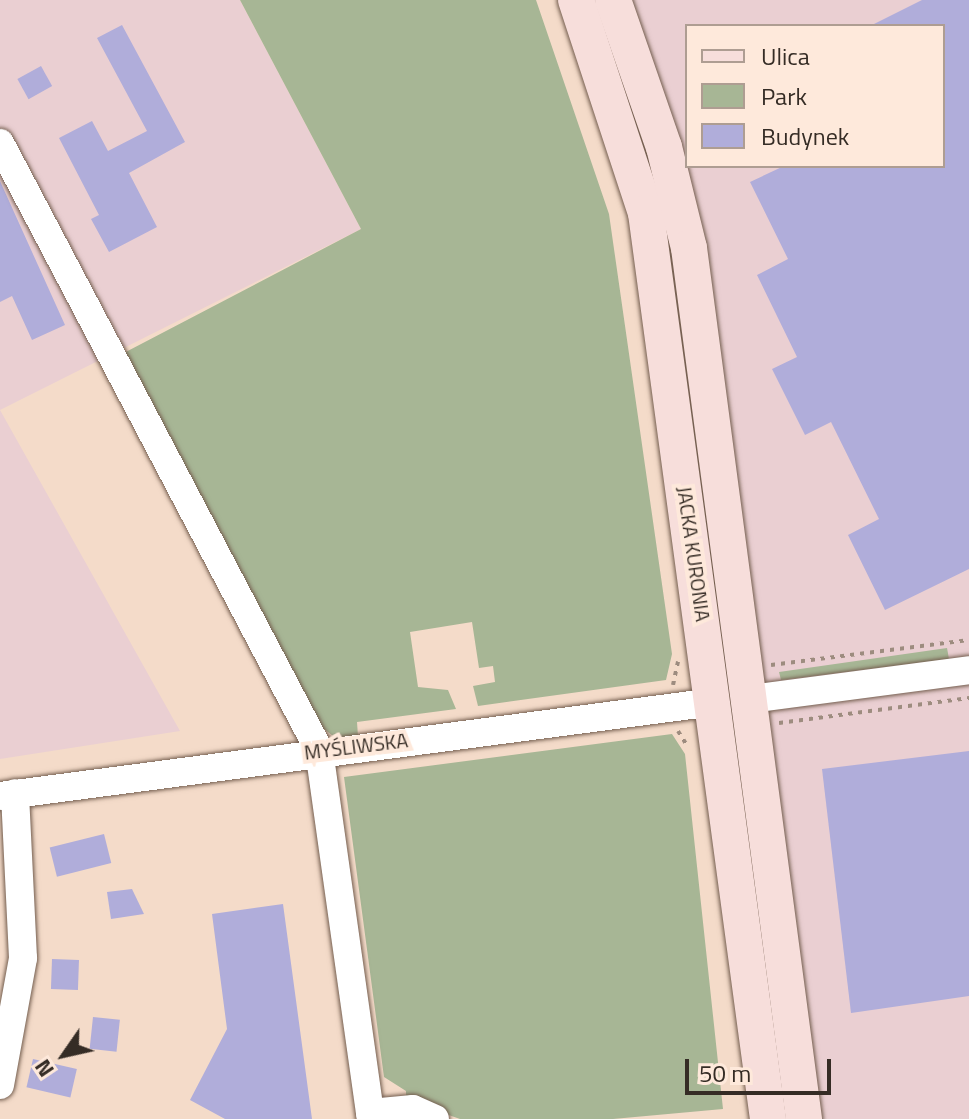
<!DOCTYPE html>
<html>
<head>
<meta charset="utf-8">
<style>
  body { margin:0 }
  #map { position:relative; width:969px; height:1119px; overflow:hidden; background:#f4dbc9; font-family:"Titillium Web",sans-serif }
  div>[style] { position:absolute }
  .industrial>* { inset:0; background:#eacfd2 }
  .green>* { inset:0; background:#a7b695 }
  .building>* { inset:0; background:#b0adda; transform-origin:0 0 }
  .path>* { height:4px; margin-top:-2px; transform-origin:0; background:repeating-linear-gradient(90deg,#9d8c7f 0 4px,transparent 0 10px) }
  .roads { filter:drop-shadow(0 0 2px #745e4f) drop-shadow(0 0 2px #745e4f) }
  .minor>* { height:28px; margin:-14px; padding:0 14px; transform-origin:14px; border-radius:14px; background:#fff }
  .major>* { height:36px; margin:-18px; padding:0 18px; transform-origin:18px; border-radius:18px; background:#f7dedb }
  span { translate:-50% -50%; white-space:nowrap; text-align:center; line-height:1.15; -webkit-text-stroke:8px #fee9db; paint-order:stroke }
  .street-label { font-size:20px; color:#352c25 }
  .legend { position:absolute; left:685px; top:24px; width:260px; height:144px; box-sizing:border-box; background:#fee9db; border:2px solid #ae9d92; margin:0; padding:10px 14px; list-style:none; font-size:24px; color:#352c25 }
  .legend li { display:flex; align-items:center; gap:16px; height:40px }
  .legend b { width:40px; border:2px solid #ae9d92 }
  .north { position:absolute; left:24px; top:1015px; width:80px; height:80px; -webkit-text-stroke:6px #fee9db; paint-order:stroke; rotate:236deg; font-size:22px; font-weight:700; line-height:32px; text-align:center; color:#352c25 }
  .north::after { content:''; display:block; margin:auto; width:28px; height:36px; background:#352c25; clip-path:polygon(50% 0,100% 100%,50% 72%,0 100%) }
  .scale { position:absolute; left:685px; top:1059px; width:146px; height:36px; box-sizing:border-box; border:4px solid #352c25; border-top:0; padding-left:10px; font-size:24px; line-height:28px; white-space:nowrap; color:#352c25; -webkit-text-stroke:6px #fee9db; paint-order:stroke }
</style>
</head>
<body>
<div id="map">
  <div class="industrial">
    <div style="clip-path:polygon(0 0,240px 0,361px 229px,0 410px,180px 731px,0 759px)"></div>
    <div style="clip-path:polygon(evenodd,580px 0,969px 0,969px 1119px,772px 1119px,659px 268px,580px 0,687px 26px,943px 26px,943px 166px,687px 166px,687px 26px)"></div>
  </div>
  <div class="green">
    <div style="clip-path:polygon(240px 0,536px 0,609px 214px,672px 654px,666px 680px,478px 706px,473px 686px,495px 682px,493px 666px,479px 668px,472px 622px,410px 632px,418px 687px,448px 690px,456px 709px,357px 722px,358px 736px,338px 740px,323px 728px,120px 355px,361px 229px)"></div>
    <div style="clip-path:polygon(947px 648px,949px 659px,781px 680px,779px 672px)"></div>
    <div style="clip-path:polygon(672px 734px,685px 754px,723px 1109px,613px 1119px,460px 1119px,406px 1100px,406px 1091px,384px 1077px,344px 777px)"></div>
  </div>
  <div class="building">
    <div style="clip-path:polygon(922px 0,969px 0,969px 569px,885px 610px,848px 535px,879px 519px,831px 422px,805px 435px,772px 369px,797px 357px,757px 275px,788px 259px,750px 182px,784px 166px,943px 166px,943px 26px,870px 26px)"></div>
    <div style="clip-path:polygon(122px 25px,185px 142px,129px 173px,157px 227px,109px 252px,91px 219px,99px 215px,59px 138px,92px 121px,108px 151px,147px 131px,97px 38px)"></div>
    <div style="left:41px;top:66px;width:23px;height:27px;rotate:61deg"></div>
    <div style="clip-path:polygon(0 181px,65px 325px,32px 340px,12px 296px,0 302px)"></div>
    <div style="clip-path:polygon(969px 751px,969px 996px,851px 1013px,822px 769px)"></div>
    <div style="left:104px;top:834px;width:30px;height:56px;rotate:76deg"></div>
    <div style="clip-path:polygon(132px 889px,144px 914px,111px 919px,107px 892px)"></div>
    <div style="clip-path:polygon(283px 904px,312px 1119px,225px 1119px,190px 1100px,227px 1029px,212px 914px)"></div>
    <div style="left:52px;top:959px;width:27px;height:30px;rotate:2deg"></div>
    <div style="left:93px;top:1017px;width:27px;height:32px;rotate:6deg"></div>
    <div style="left:33px;top:1059px;width:45px;height:29px;rotate:13deg"></div>
  </div>
  <div class="path">
    <div style="left:771px;top:665px;width:200px;rotate:-7.2deg"></div>
    <div style="left:673px;top:685px;width:24px;rotate:-78deg"></div>
    <div style="left:779px;top:723px;width:192px;rotate:-7.5deg"></div>
    <div style="left:678px;top:731px;width:19px;rotate:58deg"></div>
  </div>
  <div class="roads">
    <div class="minor">
      <div style="left:0;top:143px;width:686px;rotate:62.28deg"></div>
      <div style="left:319px;top:750px;width:373px;rotate:82deg"></div>
      <div style="left:750px;top:699px;width:221px;rotate:-7.5deg"></div>
      <div style="left:0;top:796px;width:720px;rotate:-7.5deg"></div>
      <div style="left:0;top:1085px;width:129px;rotate:-79.7deg"></div>
      <div style="left:23px;top:958px;width:165px;rotate:-92.8deg"></div>
      <div style="left:370px;top:1113px;width:43px;rotate:-5.3deg"></div>
      <div style="left:413px;top:1109px;width:24px;rotate:24deg"></div>
    </div>
    <div class="major">
      <div style="left:576px;top:0;width:224px;rotate:71.8deg"></div>
      <div style="left:646px;top:213px;width:914px;rotate:82.33deg"></div>
      <div style="left:613px;top:0;width:156px;rotate:70.9deg"></div>
      <div style="left:664px;top:147px;width:104px;rotate:76.1deg"></div>
      <div style="left:689px;top:248px;width:879px;rotate:82.48deg"></div>
    </div>
  </div>
  <div class="street-label">
    <span style="left:694px;top:554px;rotate:82deg">JACKA KURONIA</span>
    <span style="left:356px;top:746px;rotate:-7deg">MYŚLIWSKA</span>
  </div>
  <ul class="legend">
  <li><b style="height:10px;background:#f7dedb"></b>Ulica</li>
  <li><b style="height:22px;background:#a7b695"></b>Park</li>
  <li><b style="height:22px;background:#b0adda"></b>Budynek</li>
  </ul>
  <div class="north">N</div>
  <div class="scale">50 m</div>
</div>
</body>
</html>
